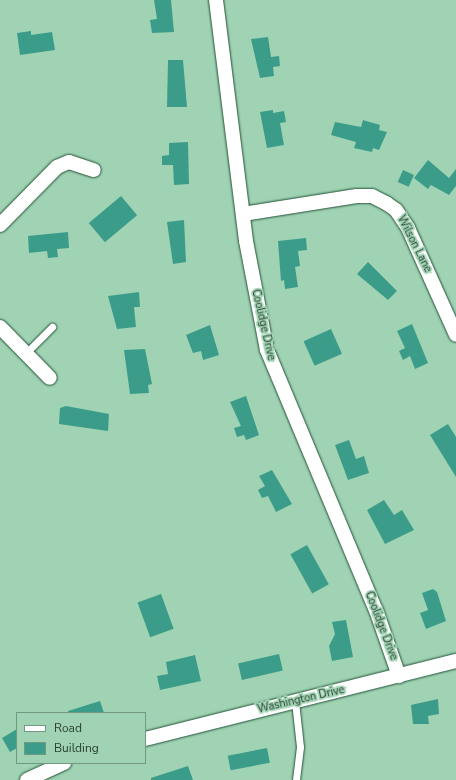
<!DOCTYPE html>
<html>
<head>
<meta charset="utf-8">
<style>
  body { margin:0 }
  #map { position:relative; width:456px; height:780px; overflow:hidden; background:#a0d3b3; font-family:"Nunito Sans",sans-serif }
  div>[style] { position:absolute }
  .building>* { inset:0; background:#3b9d89; transform-origin:0 0 }
  .roads { filter:drop-shadow(0 0 1px #225237) drop-shadow(0 0 1px #225237) }
  .service>* { height:7px; margin:-3.5px; padding:0 3.5px; transform-origin:3.5px; border-radius:3.5px; background:#fff }
  .minor>* { height:14px; margin:-7px; padding:0 7px; transform-origin:7px; border-radius:7px; background:#fff }
  span { translate:-50% -50%; white-space:nowrap; text-align:center; line-height:1.15; -webkit-text-stroke:3.5px #a0d3b3; paint-order:stroke }
  .street-label { font-size:11px; color:#2b4033 }
  .legend { position:absolute; left:16px; top:712px; width:130px; height:52px; box-sizing:border-box; background:#a0d3b3; border:1px solid #719880; margin:0; padding:5px 7px; list-style:none; font-size:12px; color:#2b4033 }
  .legend li { display:flex; align-items:center; gap:8px; height:20px }
  .legend b { width:20px; border:1px solid #719880 }
</style>
</head>
<body>
<div id="map">
  <div class="building">
    <div style="clip-path:polygon(154px 0,171px 0,174px 32px,152px 33px,150px 20px,157px 19px)"></div>
    <div style="clip-path:polygon(31px 31px,31px 35px,52px 32px,55px 50px,20px 55px,17px 33px)"></div>
    <div style="clip-path:polygon(268px 37px,271px 57px,279px 56px,280px 66px,273px 67px,274px 76px,260px 78px,251px 39px)"></div>
    <div style="clip-path:polygon(168px 60px,183px 60px,187px 107px,167px 107px)"></div>
    <div style="clip-path:polygon(273px 110px,273px 113px,284px 111px,286px 122px,280px 123px,284px 145px,267px 148px,260px 112px)"></div>
    <div style="clip-path:polygon(363px 120px,380px 125px,379px 130px,387px 132px,379px 150px,373px 148px,372px 152px,354px 148px,356px 142px,331px 135px,335px 122px,361px 127px)"></div>
    <div style="clip-path:polygon(188px 142px,189px 184px,174px 185px,173px 165px,162px 165px,162px 156px,169px 155px,169px 143px)"></div>
    <div style="clip-path:polygon(428px 160px,449px 178px,456px 169px,456px 186px,449px 195px,431px 185px,428px 189px,414px 178px)"></div>
    <div style="left:403px;top:170px;width:12px;height:13px;rotate:24deg"></div>
    <div style="left:121px;top:196px;width:25px;height:42px;rotate:50deg"></div>
    <div style="clip-path:polygon(184px 220px,186px 262px,173px 264px,167px 222px)"></div>
    <div style="clip-path:polygon(68px 232px,69px 248px,57px 249px,58px 257px,48px 258px,47px 251px,29px 253px,28px 236px)"></div>
    <div style="clip-path:polygon(306px 238px,307px 250px,298px 251px,300px 266px,295px 267px,298px 287px,285px 289px,284px 280px,281px 281px,278px 241px)"></div>
    <div style="clip-path:polygon(368px 262px,397px 291px,388px 300px,357px 274px)"></div>
    <div style="clip-path:polygon(139px 292px,140px 307px,134px 307px,136px 327px,117px 329px,108px 296px)"></div>
    <div style="clip-path:polygon(412px 324px,428px 363px,415px 369px,410px 356px,403px 360px,399px 351px,405px 348px,397px 331px)"></div>
    <div style="clip-path:polygon(210px 325px,219px 355px,203px 360px,201px 351px,193px 353px,186px 335px)"></div>
    <div style="left:331px;top:329px;width:27px;height:30px;rotate:66deg"></div>
    <div style="clip-path:polygon(145px 349px,152px 384px,148px 385px,149px 393px,130px 394px,124px 350px)"></div>
    <div style="clip-path:polygon(246px 396px,259px 435px,246px 440px,244px 435px,237px 437px,234px 428px,241px 426px,230px 402px)"></div>
    <div style="clip-path:polygon(66px 406px,109px 414px,108px 431px,59px 424px,60px 408px)"></div>
    <div style="clip-path:polygon(448px 424px,456px 437px,456px 477px,430px 435px)"></div>
    <div style="clip-path:polygon(349px 440px,356px 459px,364px 456px,369px 473px,348px 480px,335px 445px)"></div>
    <div style="clip-path:polygon(272px 470px,292px 504px,276px 512px,268px 496px,262px 498px,258px 490px,265px 486px,259px 476px)"></div>
    <div style="clip-path:polygon(384px 500px,394px 515px,402px 510px,414px 530px,385px 544px,367px 510px)"></div>
    <div style="left:307px;top:545px;width:45px;height:19px;rotate:61deg"></div>
    <div style="clip-path:polygon(433px 589px,437px 592px,446px 621px,426px 629px,420px 613px,428px 610px,422px 593px)"></div>
    <div style="left:161px;top:594px;width:37px;height:25px;rotate:70deg"></div>
    <div style="clip-path:polygon(346px 620px,353px 657px,332px 661px,329px 646px,335px 634px,332px 622px)"></div>
    <div style="left:279px;top:654px;width:17px;height:42px;rotate:77deg"></div>
    <div style="clip-path:polygon(195px 655px,201px 681px,160px 690px,157px 676px,168px 674px,166px 662px)"></div>
    <div style="clip-path:polygon(438px 699px,439px 714px,428px 716px,429px 724px,413px 724px,411px 705px)"></div>
    <div style="clip-path:polygon(100px 701px,104px 713px,68px 713px,68px 711px)"></div>
    <div style="clip-path:polygon(17px 729px,17px 748px,10px 752px,2px 738px)"></div>
    <div style="left:267px;top:748px;width:15px;height:40px;rotate:79deg"></div>
    <div style="clip-path:polygon(188px 766px,193px 780px,151px 780px,151px 778px)"></div>
  </div>
  <div class="roads">
    <div class="service">
      <div style="left:26px;top:353px;width:37px;rotate:-45deg"></div>
      <div style="left:295px;top:701px;width:46px;rotate:83.8deg"></div>
      <div style="left:300px;top:747px;width:33px;rotate:97deg"></div>
    </div>
    <div class="minor">
      <div style="left:216px;top:0;width:243px;rotate:82.9deg"></div>
      <div style="left:246px;top:241px;width:111px;rotate:79.1deg"></div>
      <div style="left:267px;top:350px;width:282px;rotate:67.3deg"></div>
      <div style="left:376px;top:610px;width:70px;rotate:70.8deg"></div>
      <div style="left:243px;top:214px;width:115px;rotate:-9deg"></div>
      <div style="left:357px;top:196px;width:15px"></div>
      <div style="left:372px;top:196px;width:16px;rotate:27deg"></div>
      <div style="left:386px;top:203px;width:12px;rotate:35deg"></div>
      <div style="left:396px;top:210px;width:22px;rotate:56deg"></div>
      <div style="left:408px;top:228px;width:117px;rotate:65.8deg"></div>
      <div style="left:0;top:225px;width:81px;rotate:-45.5deg"></div>
      <div style="left:57px;top:167px;width:13px;rotate:-23deg"></div>
      <div style="left:69px;top:162px;width:26px;rotate:18deg"></div>
      <div style="left:0;top:327px;width:71px;rotate:45.6deg"></div>
      <div style="left:145px;top:739px;width:321px;rotate:-14.1deg"></div>
      <div style="left:27px;top:780px;width:41px;rotate:-24.7deg"></div>
    </div>
  </div>
  <div class="street-label">
    <span style="left:414px;top:244px;rotate:63deg">Wilson Lane</span>
    <span style="left:263px;top:325px;rotate:77deg">Coolidge Drive</span>
    <span style="left:381px;top:626px;rotate:69deg">Coolidge Drive</span>
    <span style="left:301px;top:700px;rotate:-13deg">Washington Drive</span>
  </div>
  <ul class="legend">
  <li><b style="height:5px;background:#fff"></b>Road</li>
  <li><b style="height:11px;background:#3b9d89"></b>Building</li>
  </ul>
</div>
</body>
</html>
